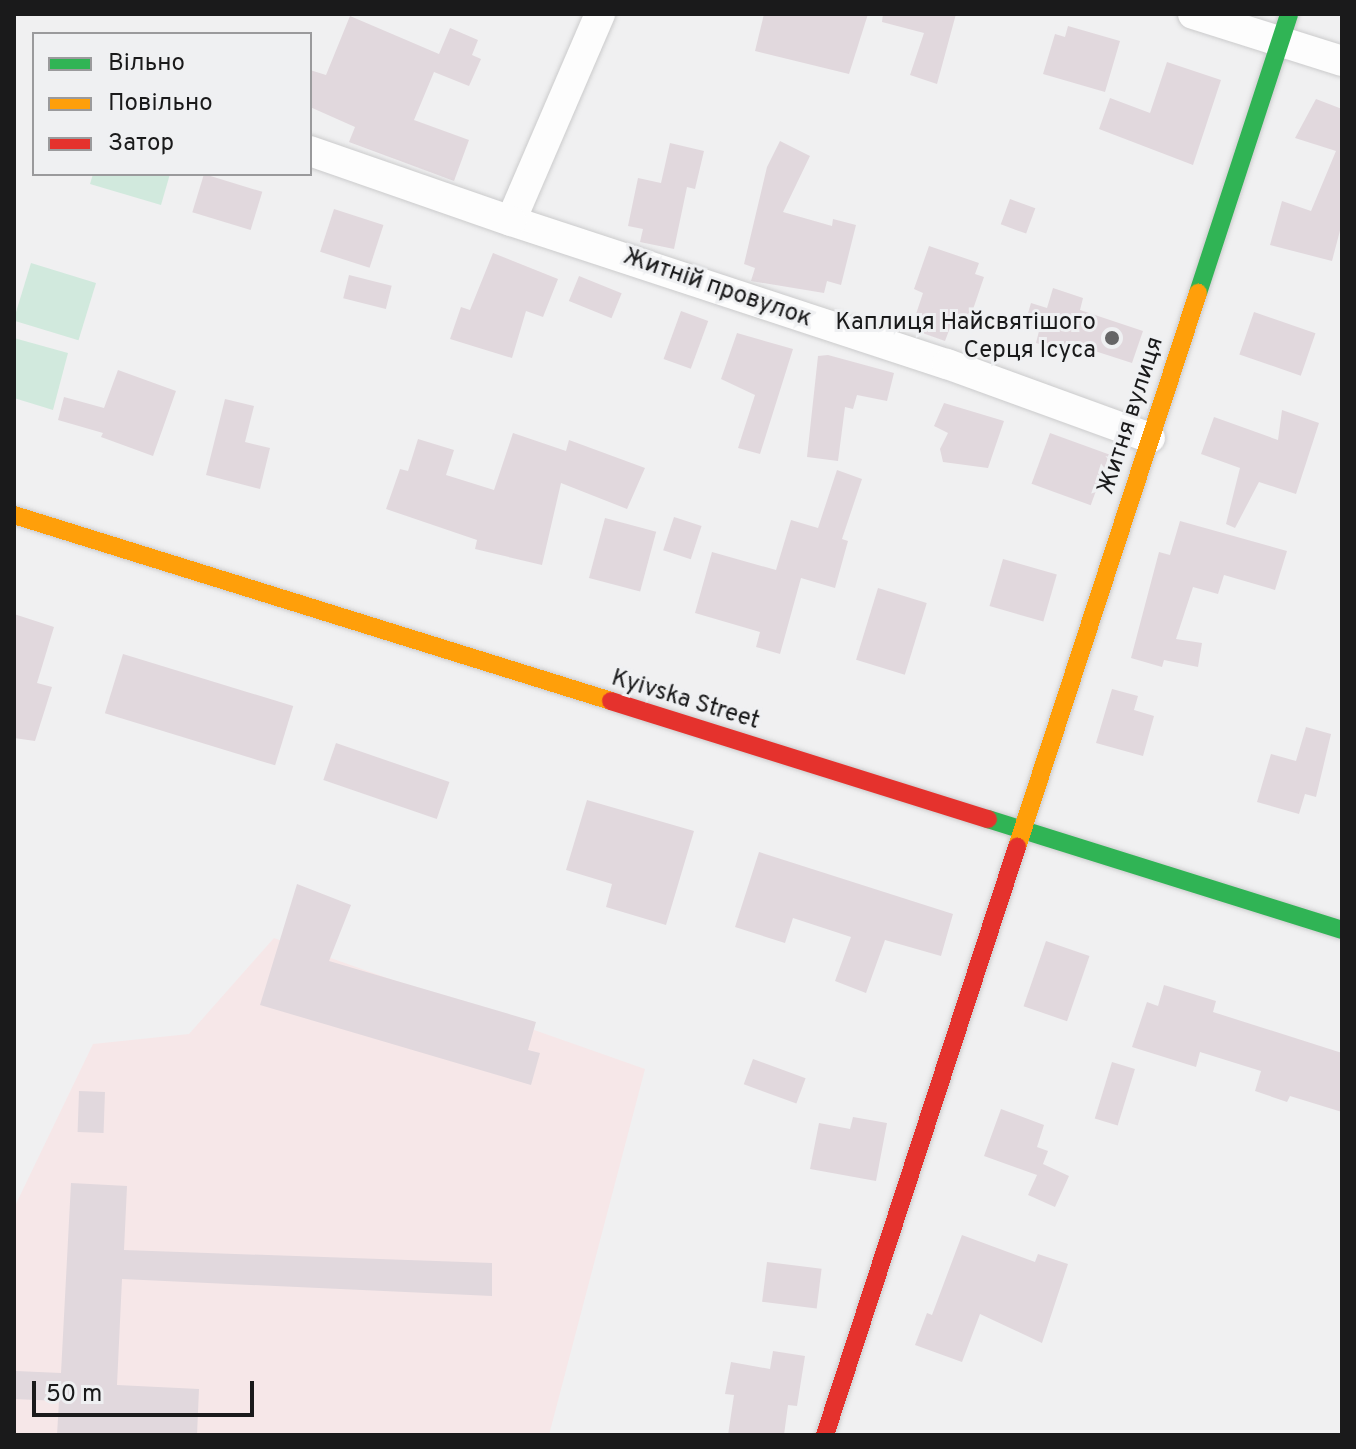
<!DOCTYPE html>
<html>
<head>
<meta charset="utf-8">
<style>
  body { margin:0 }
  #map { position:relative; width:1356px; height:1449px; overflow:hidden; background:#f0f0f1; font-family:Overpass,sans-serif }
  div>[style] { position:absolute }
  .industrial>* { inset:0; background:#f6e7e8 }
  .green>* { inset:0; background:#d1e9dd; transform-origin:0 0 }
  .building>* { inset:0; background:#e1d8dd; transform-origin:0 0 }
  .roads { filter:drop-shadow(0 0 2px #cbcbcc) drop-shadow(0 0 2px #cbcbcc) }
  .street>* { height:30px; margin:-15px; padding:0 15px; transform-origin:15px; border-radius:15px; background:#fdfdfd }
  .fast>* { height:18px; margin:-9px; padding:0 9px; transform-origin:9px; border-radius:9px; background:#30b455 }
  .slow>* { height:18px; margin:-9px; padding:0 9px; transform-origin:9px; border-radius:9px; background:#ff9f0a }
  .jam>* { height:18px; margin:-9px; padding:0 9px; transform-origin:9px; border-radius:9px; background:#e5322d }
  .dots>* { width:22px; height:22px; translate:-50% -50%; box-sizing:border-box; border:4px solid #eff0f2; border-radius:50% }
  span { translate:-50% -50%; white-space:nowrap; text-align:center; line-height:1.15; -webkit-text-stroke:6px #eff0f2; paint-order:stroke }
  .street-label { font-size:24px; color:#1a1a1b }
  .poi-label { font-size:24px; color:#1a1a1b }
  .right { translate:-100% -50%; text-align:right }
  .frame { position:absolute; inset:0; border:16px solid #1a1a1b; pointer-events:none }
  .legend { position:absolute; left:32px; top:32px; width:280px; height:144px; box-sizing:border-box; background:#eff0f2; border:2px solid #9a9a9c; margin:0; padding:10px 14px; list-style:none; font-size:24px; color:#1a1a1b }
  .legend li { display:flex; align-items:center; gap:16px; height:40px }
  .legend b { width:40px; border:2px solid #9a9a9c }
  .scale { position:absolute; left:32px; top:1381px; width:222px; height:36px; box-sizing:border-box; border:4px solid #1a1a1b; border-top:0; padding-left:10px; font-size:24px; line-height:28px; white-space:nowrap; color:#1a1a1b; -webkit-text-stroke:6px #eff0f2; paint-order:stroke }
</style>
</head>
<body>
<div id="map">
  <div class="industrial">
    <div style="clip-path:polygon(274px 938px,645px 1069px,549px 1435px,14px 1435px,14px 1208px,93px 1044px,189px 1034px)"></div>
  </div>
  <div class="green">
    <div style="clip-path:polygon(93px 174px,170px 174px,161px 205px,90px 184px)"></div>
    <div style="left:31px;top:263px;width:68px;height:60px;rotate:17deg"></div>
    <div style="clip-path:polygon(14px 338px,68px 353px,53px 410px,14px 398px)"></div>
  </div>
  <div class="building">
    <div style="clip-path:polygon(764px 14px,868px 14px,849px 74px,755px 51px)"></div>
    <div style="clip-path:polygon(883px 14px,956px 14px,937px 84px,910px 75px,924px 33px,882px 22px)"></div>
    <div style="clip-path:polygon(350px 16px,439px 54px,450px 28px,478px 40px,472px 55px,481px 59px,469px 86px,434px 72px,414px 120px,469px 140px,454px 181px,349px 142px,355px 127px,310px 107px,310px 70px,326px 75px)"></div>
    <div style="clip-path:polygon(1068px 26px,1120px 41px,1105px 92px,1043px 74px,1055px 34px,1065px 37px)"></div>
    <div style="clip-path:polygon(1167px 62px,1221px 80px,1193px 165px,1099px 129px,1110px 98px,1150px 113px)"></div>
    <div style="clip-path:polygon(1316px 99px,1342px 109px,1342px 223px,1332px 261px,1270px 245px,1282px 201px,1311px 211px,1336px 151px,1295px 138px)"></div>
    <div style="clip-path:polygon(780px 141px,810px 156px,783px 212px,832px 226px,833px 219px,856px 225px,841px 285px,827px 281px,824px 293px,751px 281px,755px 268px,744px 264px,767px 167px)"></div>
    <div style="clip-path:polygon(670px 143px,704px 151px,695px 189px,687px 187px,674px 249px,640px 242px,643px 229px,628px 226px,638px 178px,661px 183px)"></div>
    <div style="left:204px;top:174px;width:61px;height:40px;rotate:17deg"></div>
    <div style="left:1010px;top:199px;width:27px;height:27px;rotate:20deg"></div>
    <div style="left:334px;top:209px;width:52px;height:45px;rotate:18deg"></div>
    <div style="clip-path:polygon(929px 246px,979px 263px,975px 274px,984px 277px,966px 330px,951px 325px,945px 341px,911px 329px,923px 293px,914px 289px)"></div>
    <div style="clip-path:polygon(493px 253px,558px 279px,543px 317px,526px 311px,512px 358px,450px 339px,461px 307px,470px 310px)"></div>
    <div style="left:349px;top:275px;width:44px;height:24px;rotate:14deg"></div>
    <div style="left:579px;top:276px;width:46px;height:27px;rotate:22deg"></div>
    <div style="clip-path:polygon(1053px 288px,1083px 298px,1080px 310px,1143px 331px,1132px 363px,1070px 343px,1067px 352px,1036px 343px,1039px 331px,1024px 327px,1031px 303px,1047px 308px)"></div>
    <div style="left:681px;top:311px;width:29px;height:51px;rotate:20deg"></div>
    <div style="left:1254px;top:312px;width:65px;height:45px;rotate:19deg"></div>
    <div style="clip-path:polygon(737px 333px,793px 349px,760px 454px,738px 448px,755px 395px,721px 379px)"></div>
    <div style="clip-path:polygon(828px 355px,894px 373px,887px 401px,857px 395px,853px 409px,845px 407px,838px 461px,807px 457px,818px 356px)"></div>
    <div style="clip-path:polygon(118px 370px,176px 391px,153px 456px,101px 437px,103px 433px,58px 420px,64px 397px,104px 408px)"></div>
    <div style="clip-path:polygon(225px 399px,254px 406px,245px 442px,270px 448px,260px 489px,206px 475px)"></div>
    <div style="clip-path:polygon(944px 403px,1004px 421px,988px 468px,943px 462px,940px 449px,948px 433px,934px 426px)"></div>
    <div style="clip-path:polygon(1282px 410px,1319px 423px,1296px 494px,1259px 482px,1235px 528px,1226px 524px,1240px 468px,1201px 454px,1214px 417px,1278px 440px)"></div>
    <div style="clip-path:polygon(513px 433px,566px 451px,569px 440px,645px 468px,627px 509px,561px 483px,542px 565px,475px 549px,477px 540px,386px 509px,400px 469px,408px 471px,418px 439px,454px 450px,446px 475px,494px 490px)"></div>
    <div style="left:1050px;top:433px;width:63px;height:54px;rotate:20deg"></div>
    <div style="clip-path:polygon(837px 470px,862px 479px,842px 539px,848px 541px,835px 588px,801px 578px,780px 654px,756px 647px,760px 632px,695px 613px,712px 552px,776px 570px,791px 520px,818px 528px)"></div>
    <div style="left:674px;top:517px;width:29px;height:35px;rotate:18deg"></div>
    <div style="left:605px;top:518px;width:53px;height:62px;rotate:15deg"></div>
    <div style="clip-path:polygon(1180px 521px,1287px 551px,1275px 590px,1224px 575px,1218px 594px,1193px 587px,1176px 639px,1202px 643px,1198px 667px,1164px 660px,1162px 667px,1131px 658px,1159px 552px,1170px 555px)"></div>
    <div style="left:1003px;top:559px;width:56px;height:49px;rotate:16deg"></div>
    <div style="left:878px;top:588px;width:51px;height:75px;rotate:17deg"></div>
    <div style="clip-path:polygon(14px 614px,54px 627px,37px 683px,52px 687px,35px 741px,14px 738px)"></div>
    <div style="left:123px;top:654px;width:178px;height:62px;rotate:17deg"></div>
    <div style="clip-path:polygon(1112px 689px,1138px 696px,1134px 710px,1154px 716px,1143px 756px,1096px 743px)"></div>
    <div style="clip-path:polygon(1306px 727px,1331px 734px,1316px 797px,1305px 794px,1299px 814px,1257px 802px,1271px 754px,1296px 761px)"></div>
    <div style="left:336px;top:743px;width:120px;height:39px;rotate:19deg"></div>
    <div style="clip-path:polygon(587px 800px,694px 831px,666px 925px,606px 907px,612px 884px,566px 870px)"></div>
    <div style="clip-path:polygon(759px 852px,953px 914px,941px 956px,885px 940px,866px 993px,835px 981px,851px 937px,793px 918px,785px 943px,735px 927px)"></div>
    <div style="clip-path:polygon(297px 884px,351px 905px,329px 961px,536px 1022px,528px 1050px,540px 1053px,531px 1085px,260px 1005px)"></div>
    <div style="left:1046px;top:941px;width:46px;height:69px;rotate:19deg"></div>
    <div style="clip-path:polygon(1164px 985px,1216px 1001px,1213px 1012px,1342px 1053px,1342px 1112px,1290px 1096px,1287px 1102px,1255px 1091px,1261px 1071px,1200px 1052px,1196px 1067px,1132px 1047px,1147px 1002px,1158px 1006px)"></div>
    <div style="left:753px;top:1059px;width:56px;height:27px;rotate:20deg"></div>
    <div style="left:1112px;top:1062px;width:24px;height:59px;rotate:17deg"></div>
    <div style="left:79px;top:1091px;width:26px;height:41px;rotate:2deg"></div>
    <div style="clip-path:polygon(1001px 1109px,1044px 1125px,1037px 1147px,1048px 1151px,1043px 1164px,1069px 1176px,1055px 1207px,1028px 1195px,1037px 1175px,984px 1156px)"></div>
    <div style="clip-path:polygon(853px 1117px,887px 1123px,876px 1181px,810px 1169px,819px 1123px,850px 1129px)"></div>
    <div style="clip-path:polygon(71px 1183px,127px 1186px,124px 1250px,492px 1263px,492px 1296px,122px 1279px,117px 1385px,199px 1389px,197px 1435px,57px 1435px,59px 1401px,14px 1399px,16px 1371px,61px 1373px)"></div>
    <div style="clip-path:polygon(962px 1235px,1035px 1262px,1038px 1254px,1068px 1264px,1042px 1343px,980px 1314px,962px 1362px,915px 1345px,927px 1313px,932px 1315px)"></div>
    <div style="left:767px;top:1262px;width:55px;height:40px;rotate:7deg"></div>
    <div style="clip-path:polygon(773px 1351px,805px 1356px,797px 1406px,788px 1405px,784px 1435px,728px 1435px,734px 1395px,725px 1394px,731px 1362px,770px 1369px)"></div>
  </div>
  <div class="roads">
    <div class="street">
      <div style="left:600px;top:14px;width:225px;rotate:113.3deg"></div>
      <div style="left:511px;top:221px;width:459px;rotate:18.2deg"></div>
      <div style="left:947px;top:364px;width:216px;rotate:20deg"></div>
      <div style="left:1193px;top:14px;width:156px;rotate:17.5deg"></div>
      <div style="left:310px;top:151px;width:213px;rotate:19.2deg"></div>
    </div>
    <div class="fast">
      <div style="left:1198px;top:293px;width:293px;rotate:-71.9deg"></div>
      <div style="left:988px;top:819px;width:371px;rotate:17.4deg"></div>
    </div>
    <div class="slow">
      <div style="left:14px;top:515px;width:625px;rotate:17.3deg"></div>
      <div style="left:1017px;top:847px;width:583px;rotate:-71.91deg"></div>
    </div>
    <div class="jam">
      <div style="left:611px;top:701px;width:395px;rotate:17.4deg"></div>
      <div style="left:825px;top:1435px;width:619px;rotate:-71.92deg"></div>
    </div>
  </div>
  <div class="dots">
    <div style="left:1112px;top:338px;background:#656566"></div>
  </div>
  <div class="street-label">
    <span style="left:717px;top:289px;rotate:19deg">Житній провулок</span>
    <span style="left:1132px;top:416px;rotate:-72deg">Житня вулиця</span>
    <span style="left:685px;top:701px;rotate:17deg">Kyivska Street</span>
  </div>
  <div class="poi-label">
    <span class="right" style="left:1096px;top:338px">Каплиця Найсвятішого<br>Серця Ісуса</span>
  </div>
  <div class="frame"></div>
  <ul class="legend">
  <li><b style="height:10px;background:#30b455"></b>Вільно</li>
  <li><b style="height:10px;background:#ff9f0a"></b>Повільно</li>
  <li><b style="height:10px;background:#e5322d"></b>Затор</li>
  </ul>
  <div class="scale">50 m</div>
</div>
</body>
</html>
